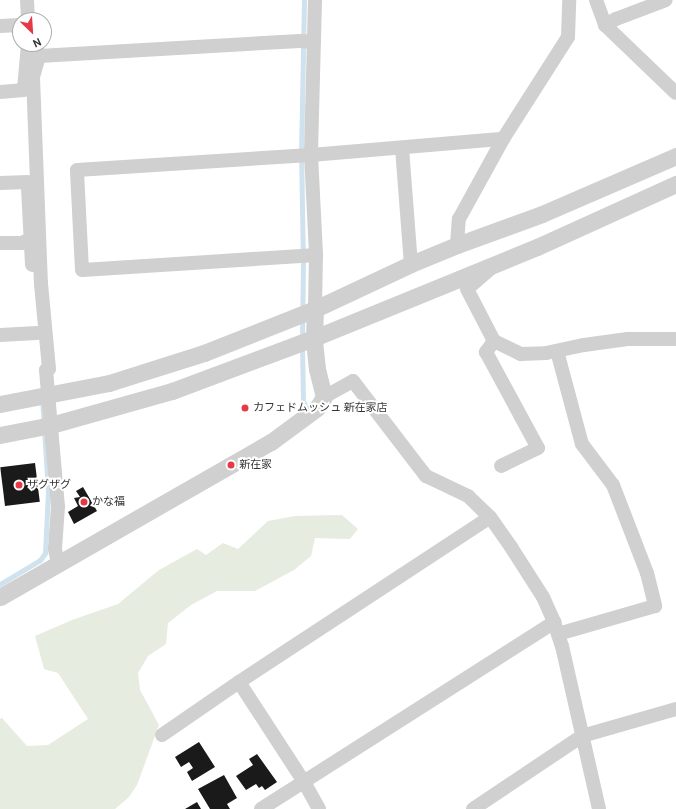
<!DOCTYPE html>
<html>
<head>
<meta charset="utf-8">
<style>
  body { margin:0 }
  #map { position:relative; width:676px; height:809px; overflow:hidden; background:#fff; font-family:Overpass,"Noto Sans JP",sans-serif }
  div>[style] { position:absolute }
  .green>* { inset:0; background:#e6ecdf }
  .stream>* { height:5px; margin:-2.5px; padding:0 2.5px; transform-origin:2.5px; border-radius:2.5px; background:#cfe2ee }
  .building>* { inset:0; background:#1a1a1a; transform-origin:0 0 }
  .minor>* { height:14px; margin:-7px; padding:0 7px; transform-origin:7px; border-radius:7px; background:#d0d0d0 }
  .tertiary>* { height:17px; margin:-8.5px; padding:0 8.5px; transform-origin:8.5px; border-radius:8.5px; background:#d0d0d0 }
  .dots>* { width:11px; height:11px; translate:-50% -50%; box-sizing:border-box; border:2px solid #fff; border-radius:50% }
  span { translate:-50% -50%; white-space:nowrap; text-align:center; line-height:1.15; -webkit-text-stroke:4px #fff; paint-order:stroke }
  .poi-label { font-size:11px; color:#333 }
  .left { translate:0 -50%; text-align:left }
  .north { position:absolute; left:12px; top:12px; width:40px; height:40px; box-sizing:border-box; background:#fff; border:1px solid #adadad; border-radius:50%; rotate:155deg; font-size:11px; font-weight:700; line-height:16px; text-align:center; color:#333 }
  .north::after { content:''; display:block; margin:auto; width:14px; height:18px; background:#e63946; clip-path:polygon(50% 0,100% 100%,50% 72%,0 100%) }
</style>
</head>
<body>
<div id="map">
  <div class="green">
    <div style="clip-path:polygon(342px 515px,358px 529px,350px 539px,315px 538px,311px 556px,294px 570px,255px 591px,217px 591px,191px 605px,168px 623px,166px 644px,148px 656px,138px 673px,140px 690px,159px 725px,137px 785px,129px 797px,115px 809px,0 809px,0 719px,2px 718px,27px 746px,48px 745px,88px 719px,58px 673px,44px 669px,35px 636px,72px 620px,118px 604px,159px 570px,197px 549px,206px 555px,223px 543px,238px 549px,268px 521px,295px 516px)"></div>
  </div>
  <div class="stream">
    <div style="left:304px;top:0;width:150px;rotate:91.1deg"></div>
    <div style="left:301px;top:150px;width:110px;rotate:89deg"></div>
    <div style="left:303px;top:260px;width:85px;rotate:90.7deg"></div>
    <div style="left:302px;top:345px;width:56px;rotate:89deg"></div>
    <div style="left:303px;top:401px;width:4px;rotate:63deg"></div>
    <div style="left:0;top:584px;width:47px;rotate:-31deg"></div>
    <div style="left:40px;top:560px;width:9px;rotate:-54deg"></div>
    <div style="left:45px;top:553px;width:62px;rotate:-87.2deg"></div>
    <div style="left:48px;top:491px;width:92px;rotate:-93.7deg"></div>
  </div>
  <div class="building">
    <div style="left:35px;top:463px;width:39px;height:35px;rotate:83deg"></div>
    <div style="clip-path:polygon(83px 487px,97px 511px,74px 524px,68px 512px,78px 506px,74px 498px,80px 497px,76px 491px)"></div>
    <div style="clip-path:polygon(199px 742px,215px 767px,192px 781px,187px 772px,193px 768px,189px 762px,181px 767px,175px 757px)"></div>
    <div style="clip-path:polygon(257px 754px,277px 782px,265px 790px,262px 786px,259px 788px,256px 784px,246px 790px,236px 776px,253px 765px,249px 759px)"></div>
    <div style="clip-path:polygon(224px 775px,237px 798px,227px 804px,230px 809px,210px 809px,198px 789px)"></div>
    <div style="clip-path:polygon(197px 802px,201px 809px,185px 809px)"></div>
  </div>
  <div class="minor">
    <div style="left:27px;top:0;width:20px;rotate:87deg"></div>
    <div style="left:315px;top:0;width:155px;rotate:91.5deg"></div>
    <div style="left:311px;top:155px;width:100px;rotate:87.1deg"></div>
    <div style="left:316px;top:255px;width:54px;rotate:91.1deg"></div>
    <div style="left:596px;top:0;width:27px;rotate:70deg"></div>
    <div style="left:605px;top:25px;width:98px;rotate:43.8deg"></div>
    <div style="left:605px;top:25px;width:13px;rotate:-29deg"></div>
    <div style="left:616px;top:19px;width:53px;rotate:-20.8deg"></div>
    <div style="left:0;top:26px;width:20px;rotate:-3deg"></div>
    <div style="left:28px;top:48px;width:11px;rotate:22deg"></div>
    <div style="left:38px;top:52px;width:4px;rotate:76deg"></div>
    <div style="left:39px;top:56px;width:22px;rotate:106deg"></div>
    <div style="left:33px;top:77px;width:207px;rotate:87.8deg"></div>
    <div style="left:41px;top:284px;width:85px;rotate:84.6deg"></div>
    <div style="left:49px;top:369px;width:3px;rotate:162deg"></div>
    <div style="left:46px;top:370px;width:137px;rotate:85deg"></div>
    <div style="left:58px;top:506px;width:43px;rotate:94deg"></div>
    <div style="left:55px;top:549px;width:15px;rotate:79deg"></div>
    <div style="left:39px;top:56px;width:261px;rotate:-3.3deg"></div>
    <div style="left:300px;top:41px;width:14px;rotate:4deg"></div>
    <div style="left:24px;top:89px;width:45px;rotate:-84.9deg"></div>
    <div style="left:0;top:92px;width:24px;rotate:-5deg"></div>
    <div style="left:402px;top:148px;width:116px;rotate:85.6deg"></div>
    <div style="left:0;top:183px;width:28px;rotate:-2deg"></div>
    <div style="left:28px;top:188px;width:77px;rotate:87deg"></div>
    <div style="left:0;top:243px;width:22px"></div>
    <div style="left:22px;top:243px;width:9px;rotate:-27deg"></div>
    <div style="left:457px;top:245px;width:26px;rotate:-86deg"></div>
    <div style="left:459px;top:219px;width:91px;rotate:-61.2deg"></div>
    <div style="left:503px;top:139px;width:121px;rotate:-57.5deg"></div>
    <div style="left:568px;top:37px;width:37px;rotate:-88deg"></div>
    <div style="left:316px;top:255px;width:234px;rotate:176.3deg"></div>
    <div style="left:82px;top:270px;width:100px;rotate:-92.9deg"></div>
    <div style="left:77px;top:170px;width:234px;rotate:-3.7deg"></div>
    <div style="left:311px;top:155px;width:193px;rotate:-4.8deg"></div>
    <div style="left:490px;top:269px;width:30px;rotate:139deg"></div>
    <div style="left:467px;top:289px;width:59px;rotate:62.6deg"></div>
    <div style="left:494px;top:341px;width:30px;rotate:26deg"></div>
    <div style="left:521px;top:354px;width:25px;rotate:-2deg"></div>
    <div style="left:546px;top:353px;width:39px;rotate:-12deg"></div>
    <div style="left:584px;top:345px;width:44px;rotate:-7.8deg"></div>
    <div style="left:628px;top:339px;width:48px"></div>
    <div style="left:0;top:335px;width:37px;rotate:-3deg"></div>
    <div style="left:494px;top:341px;width:14px;rotate:126deg"></div>
    <div style="left:486px;top:352px;width:109px;rotate:61.6deg"></div>
    <div style="left:538px;top:448px;width:41px;rotate:154.1deg"></div>
    <div style="left:557px;top:351px;width:96px;rotate:75deg"></div>
    <div style="left:582px;top:444px;width:51px;rotate:52.9deg"></div>
    <div style="left:613px;top:485px;width:94px;rotate:68.9deg"></div>
    <div style="left:647px;top:573px;width:34px;rotate:76deg"></div>
    <div style="left:655px;top:606px;width:101px;rotate:163.9deg"></div>
    <div style="left:324px;top:397px;width:33px;rotate:-29deg"></div>
    <div style="left:353px;top:381px;width:120px;rotate:52.5deg"></div>
    <div style="left:426px;top:476px;width:47px;rotate:25.5deg"></div>
    <div style="left:468px;top:496px;width:30px;rotate:44deg"></div>
    <div style="left:490px;top:517px;width:37px;rotate:55deg"></div>
    <div style="left:511px;top:547px;width:59px;rotate:57.4deg"></div>
    <div style="left:543px;top:597px;width:27px;rotate:66deg"></div>
    <div style="left:554px;top:622px;width:25px;rotate:72deg"></div>
    <div style="left:562px;top:646px;width:167px;rotate:77.2deg"></div>
    <div style="left:162px;top:735px;width:93px;rotate:-34.5deg"></div>
    <div style="left:261px;top:809px;width:348px;rotate:-32.5deg"></div>
    <div style="left:319px;top:809px;width:31px;rotate:-119deg"></div>
    <div style="left:304px;top:782px;width:119px;rotate:-123deg"></div>
    <div style="left:239px;top:682px;width:300px;rotate:-33.3deg"></div>
    <div style="left:473px;top:809px;width:131px;rotate:-33.8deg"></div>
    <div style="left:582px;top:736px;width:98px;rotate:-16deg"></div>
  </div>
  <div class="tertiary">
    <div style="left:0;top:404px;width:111px;rotate:-10.9deg"></div>
    <div style="left:109px;top:383px;width:100px;rotate:-17.5deg"></div>
    <div style="left:204px;top:353px;width:119px;rotate:-21.6deg"></div>
    <div style="left:315px;top:309px;width:106px;rotate:-25.1deg"></div>
    <div style="left:411px;top:264px;width:50px;rotate:-22.4deg"></div>
    <div style="left:457px;top:245px;width:90px;rotate:-20deg"></div>
    <div style="left:542px;top:214px;width:146px;rotate:-23.4deg"></div>
    <div style="left:0;top:435px;width:52px;rotate:-11.1deg"></div>
    <div style="left:51px;top:425px;width:126px;rotate:-15.7deg"></div>
    <div style="left:172px;top:391px;width:152px;rotate:-20.5deg"></div>
    <div style="left:314px;top:338px;width:241px;rotate:-22.2deg"></div>
    <div style="left:537px;top:247px;width:153px;rotate:-24.4deg"></div>
    <div style="left:0;top:597px;width:312px;rotate:-29.8deg"></div>
    <div style="left:271px;top:442px;width:57px;rotate:-36.5deg"></div>
    <div style="left:317px;top:408px;width:13px;rotate:-58deg"></div>
    <div style="left:324px;top:397px;width:29px;rotate:-104deg"></div>
    <div style="left:317px;top:369px;width:31px;rotate:-96deg"></div>
    <div style="left:314px;top:338px;width:29px;rotate:-88deg"></div>
  </div>
  <div class="dots">
    <div style="left:245px;top:408px;background:#e63946"></div>
    <div style="left:231px;top:465px;background:#e63946"></div>
    <div style="left:19px;top:485px;background:#e63946"></div>
    <div style="left:84px;top:502px;background:#e63946"></div>
  </div>
  <div class="poi-label">
    <span class="left" style="left:253px;top:408px">カフェドムッシュ 新在家店</span>
    <span class="left" style="left:239px;top:465px">新在家</span>
    <span class="left" style="left:27px;top:485px">ザグザグ</span>
    <span class="left" style="left:92px;top:502px">かな福</span>
  </div>
  <div class="north">N</div>
</div>
</body>
</html>
